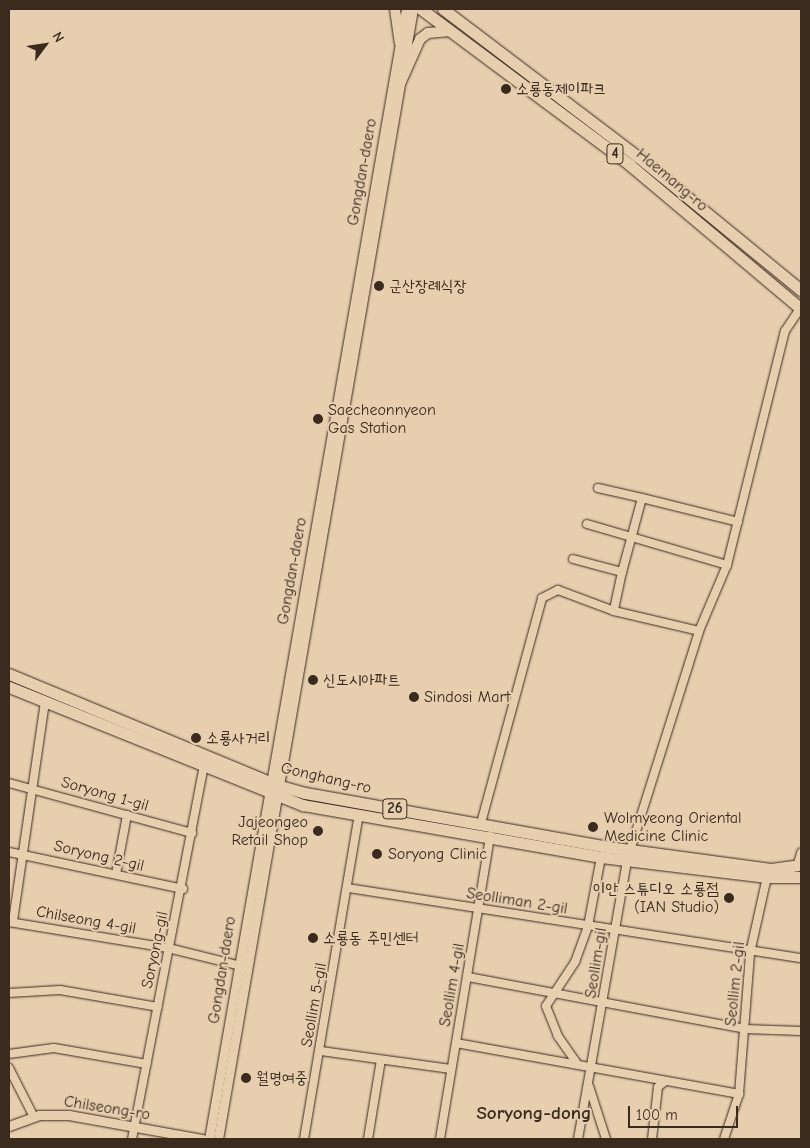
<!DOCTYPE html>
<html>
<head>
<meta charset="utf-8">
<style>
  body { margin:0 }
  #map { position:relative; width:810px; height:1148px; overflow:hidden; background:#e6ceaf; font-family:"Comic Neue","Poor Story",sans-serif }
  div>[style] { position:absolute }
  .roads { filter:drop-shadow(0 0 1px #3b2a1e) drop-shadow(0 0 1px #3b2a1e) }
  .minor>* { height:8px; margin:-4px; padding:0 4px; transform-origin:4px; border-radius:4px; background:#e6ceaf }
  .tertiary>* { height:9px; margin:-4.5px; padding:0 4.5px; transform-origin:4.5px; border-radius:4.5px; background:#e6ceaf }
  .secondary>* { height:10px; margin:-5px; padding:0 5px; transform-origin:5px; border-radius:5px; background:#e6ceaf }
  .primary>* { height:11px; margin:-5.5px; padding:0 5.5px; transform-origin:5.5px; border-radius:5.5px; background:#e6ceaf }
  .dots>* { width:14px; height:14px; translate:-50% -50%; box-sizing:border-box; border:2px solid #e6ceaf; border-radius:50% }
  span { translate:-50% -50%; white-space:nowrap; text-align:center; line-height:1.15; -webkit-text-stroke:4px #e6ceaf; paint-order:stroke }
  .shield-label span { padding:1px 4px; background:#e6ceaf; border:1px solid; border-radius:4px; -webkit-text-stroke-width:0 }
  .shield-label { font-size:15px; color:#3b2a1e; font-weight:700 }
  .poi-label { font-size:16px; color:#3b2a1e }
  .left { translate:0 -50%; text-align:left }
  .right { translate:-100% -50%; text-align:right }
  .street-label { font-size:16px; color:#3b2a1e }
  .quarter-label { font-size:19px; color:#3b2a1e; font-weight:700 }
  .frame { position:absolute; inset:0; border:10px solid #3b2a1e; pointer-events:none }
  .north { position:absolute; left:20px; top:20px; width:50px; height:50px; -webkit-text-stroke:4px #e6ceaf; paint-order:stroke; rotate:59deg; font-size:14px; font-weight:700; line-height:20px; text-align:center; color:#3b2a1e }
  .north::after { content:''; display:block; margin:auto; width:18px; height:22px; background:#3b2a1e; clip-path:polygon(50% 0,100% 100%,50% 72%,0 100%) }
  .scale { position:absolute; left:628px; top:1106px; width:110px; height:22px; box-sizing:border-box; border:2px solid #3b2a1e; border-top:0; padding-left:6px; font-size:15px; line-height:18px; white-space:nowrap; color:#3b2a1e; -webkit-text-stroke:4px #e6ceaf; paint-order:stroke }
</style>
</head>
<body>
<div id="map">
  <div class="roads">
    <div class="minor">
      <div style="left:598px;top:488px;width:45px;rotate:12.8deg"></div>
      <div style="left:642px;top:498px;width:77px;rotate:105.1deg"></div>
      <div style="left:642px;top:498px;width:99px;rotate:14deg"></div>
      <div style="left:587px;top:524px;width:146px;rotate:16.3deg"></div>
      <div style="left:573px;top:559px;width:51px;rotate:14.9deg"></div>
      <div style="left:622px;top:572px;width:40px;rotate:102deg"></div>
      <div style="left:9px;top:783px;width:190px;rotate:15.3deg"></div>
      <div style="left:481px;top:823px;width:233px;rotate:-74.8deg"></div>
      <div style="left:542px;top:598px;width:18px;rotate:-27deg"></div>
      <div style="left:558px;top:590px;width:60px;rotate:20.6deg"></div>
      <div style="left:614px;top:611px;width:87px;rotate:13.2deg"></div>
      <div style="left:9px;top:852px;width:178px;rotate:12deg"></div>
      <div style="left:797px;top:867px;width:15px;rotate:-74deg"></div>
      <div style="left:116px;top:874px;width:60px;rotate:-79.4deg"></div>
      <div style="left:348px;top:888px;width:458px;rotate:8.8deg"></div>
      <div style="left:13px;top:921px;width:221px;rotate:-81.7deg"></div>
      <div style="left:9px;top:922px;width:161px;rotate:9.3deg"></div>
      <div style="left:168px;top:948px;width:79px;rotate:13.9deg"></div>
      <div style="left:468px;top:977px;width:282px;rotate:10.6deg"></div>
      <div style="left:745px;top:1029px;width:56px;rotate:2deg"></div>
      <div style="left:9px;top:993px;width:51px;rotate:-3.4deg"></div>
      <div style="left:60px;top:990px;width:99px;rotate:9.8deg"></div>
      <div style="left:456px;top:1043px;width:288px;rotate:10.2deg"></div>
      <div style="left:321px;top:1051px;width:131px;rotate:7.9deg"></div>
      <div style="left:9px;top:1054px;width:45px;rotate:-7.6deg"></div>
      <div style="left:54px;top:1048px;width:94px;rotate:9.8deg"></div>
      <div style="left:576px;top:1062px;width:32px;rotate:-125deg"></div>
      <div style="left:558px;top:1036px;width:32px;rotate:-112deg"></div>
      <div style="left:546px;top:1006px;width:53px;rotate:-56.6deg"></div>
      <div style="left:575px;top:962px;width:38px;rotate:-70deg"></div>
      <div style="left:588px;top:926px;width:70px;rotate:-79.3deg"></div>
      <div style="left:9px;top:1068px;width:55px;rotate:63deg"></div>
      <div style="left:589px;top:1086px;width:56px;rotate:72.2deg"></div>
      <div style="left:132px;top:1139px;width:380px;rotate:-79.1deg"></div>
      <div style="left:304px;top:1139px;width:329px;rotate:-80.4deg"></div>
      <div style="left:368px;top:1139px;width:80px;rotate:-80.7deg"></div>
      <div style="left:440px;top:1139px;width:307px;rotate:-80.6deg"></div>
      <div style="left:578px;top:1139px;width:283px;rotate:-80deg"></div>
      <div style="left:627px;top:860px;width:240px;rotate:-72.5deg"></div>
      <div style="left:699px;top:631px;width:72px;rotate:-67deg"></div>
      <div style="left:727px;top:565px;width:241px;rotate:-76.1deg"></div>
      <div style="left:785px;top:331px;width:29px;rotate:-56deg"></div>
      <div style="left:652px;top:1139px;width:52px;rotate:-83.4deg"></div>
      <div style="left:658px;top:1087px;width:8px;rotate:-40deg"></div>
      <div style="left:724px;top:1139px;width:47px;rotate:-71.6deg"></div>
      <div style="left:739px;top:1094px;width:141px;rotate:-85.5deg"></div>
      <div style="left:750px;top:953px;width:78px;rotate:-77.4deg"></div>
    </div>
    <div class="tertiary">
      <div style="left:9px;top:1126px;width:32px;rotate:-20deg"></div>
      <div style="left:39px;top:1115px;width:30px"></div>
      <div style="left:69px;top:1115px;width:136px;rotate:10.2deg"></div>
      <div style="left:209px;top:1139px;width:1147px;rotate:-80.11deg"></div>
      <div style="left:218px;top:1139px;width:1147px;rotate:-80.21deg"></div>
    </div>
    <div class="secondary">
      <div style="left:395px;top:9px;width:34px;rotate:82deg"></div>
      <div style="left:400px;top:84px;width:49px;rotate:-66deg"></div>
      <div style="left:420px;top:39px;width:10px;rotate:-37deg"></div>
      <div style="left:428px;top:33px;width:23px;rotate:-5deg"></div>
    </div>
    <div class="primary">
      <div style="left:421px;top:9px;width:261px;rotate:36.7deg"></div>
      <div style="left:630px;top:165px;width:224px;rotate:40.1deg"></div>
      <div style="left:443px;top:9px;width:243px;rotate:37.2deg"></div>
      <div style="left:637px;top:156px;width:212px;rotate:39.3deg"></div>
      <div style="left:9px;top:674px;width:290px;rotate:22.5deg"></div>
      <div style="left:277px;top:785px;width:29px;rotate:16deg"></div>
      <div style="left:305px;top:793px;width:308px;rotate:10.1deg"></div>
      <div style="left:608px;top:847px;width:164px;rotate:7.7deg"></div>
      <div style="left:771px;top:869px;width:30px;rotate:-8deg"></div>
      <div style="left:9px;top:687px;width:317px;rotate:21.9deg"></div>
      <div style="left:303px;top:805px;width:303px;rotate:9.9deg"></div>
      <div style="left:601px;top:857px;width:167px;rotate:6.9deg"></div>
      <div style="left:767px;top:877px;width:34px"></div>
    </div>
  </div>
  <div class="dots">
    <div style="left:506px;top:89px;background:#3b2a1e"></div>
    <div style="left:379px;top:286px;background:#3b2a1e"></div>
    <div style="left:318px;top:419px;background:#3b2a1e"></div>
    <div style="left:313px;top:680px;background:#3b2a1e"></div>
    <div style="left:414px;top:697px;background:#3b2a1e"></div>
    <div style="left:196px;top:738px;background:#3b2a1e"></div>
    <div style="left:593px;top:827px;background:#3b2a1e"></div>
    <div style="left:318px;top:831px;background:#3b2a1e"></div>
    <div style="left:377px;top:854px;background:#3b2a1e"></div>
    <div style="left:729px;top:898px;background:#3b2a1e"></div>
    <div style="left:313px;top:938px;background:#3b2a1e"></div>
    <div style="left:246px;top:1078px;background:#3b2a1e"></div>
  </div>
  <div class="shield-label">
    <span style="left:615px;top:154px">4</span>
    <span style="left:395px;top:809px">26</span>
  </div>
  <div class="poi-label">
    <span class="left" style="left:516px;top:89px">소룡동제이파크</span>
    <span class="left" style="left:389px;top:286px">군산장례식장</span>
    <span class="left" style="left:328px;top:419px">Saecheonnyeon<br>Gas Station</span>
    <span class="left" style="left:323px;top:680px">신도시아파트</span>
    <span class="left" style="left:424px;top:697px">Sindosi Mart</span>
    <span class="left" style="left:206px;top:738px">소룡사거리</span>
    <span class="left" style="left:604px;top:827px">Wolmyeong Oriental<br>Medicine Clinic</span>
    <span class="right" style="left:308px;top:831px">Jajeongeo<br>Retail Shop</span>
    <span class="left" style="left:388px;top:854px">Soryong Clinic</span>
    <span class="right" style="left:719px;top:898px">이안 스튜디오 소룡점<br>(IAN Studio)</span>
    <span class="left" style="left:323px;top:938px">소룡동 주민센터</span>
    <span class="left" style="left:256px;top:1078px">월명여중</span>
  </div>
  <div class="street-label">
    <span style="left:362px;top:172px;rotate:-80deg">Gongdan-daero</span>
    <span style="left:672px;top:180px;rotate:40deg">Haemang-ro</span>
    <span style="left:292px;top:571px;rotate:-80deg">Gongdan-daero</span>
    <span style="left:326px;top:778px;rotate:13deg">Gonghang-ro</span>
    <span style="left:105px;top:794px;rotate:16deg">Soryong 1-gil</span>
    <span style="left:99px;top:856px;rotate:13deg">Soryong 2-gil</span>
    <span style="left:517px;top:901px;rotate:9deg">Seolliman 2-gil</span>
    <span style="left:86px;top:920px;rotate:10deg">Chilseong 4-gil</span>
    <span style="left:155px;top:950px;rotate:-78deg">Soryong-gil</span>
    <span style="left:596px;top:963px;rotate:-81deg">Seollim-gil</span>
    <span style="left:222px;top:970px;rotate:-81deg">Gongdan-daero</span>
    <span style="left:735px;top:984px;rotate:-84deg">Seollim 2-gil</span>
    <span style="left:452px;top:985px;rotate:-80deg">Seollim 4-gil</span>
    <span style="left:314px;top:1005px;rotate:-80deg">Seollim 5-gil</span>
    <span style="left:107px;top:1108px;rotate:9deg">Chilseong-ro</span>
  </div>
  <div class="quarter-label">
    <span style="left:534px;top:1114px">Soryong-dong</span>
  </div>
  <div class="frame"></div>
  <div class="north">N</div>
  <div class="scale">100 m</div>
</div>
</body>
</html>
